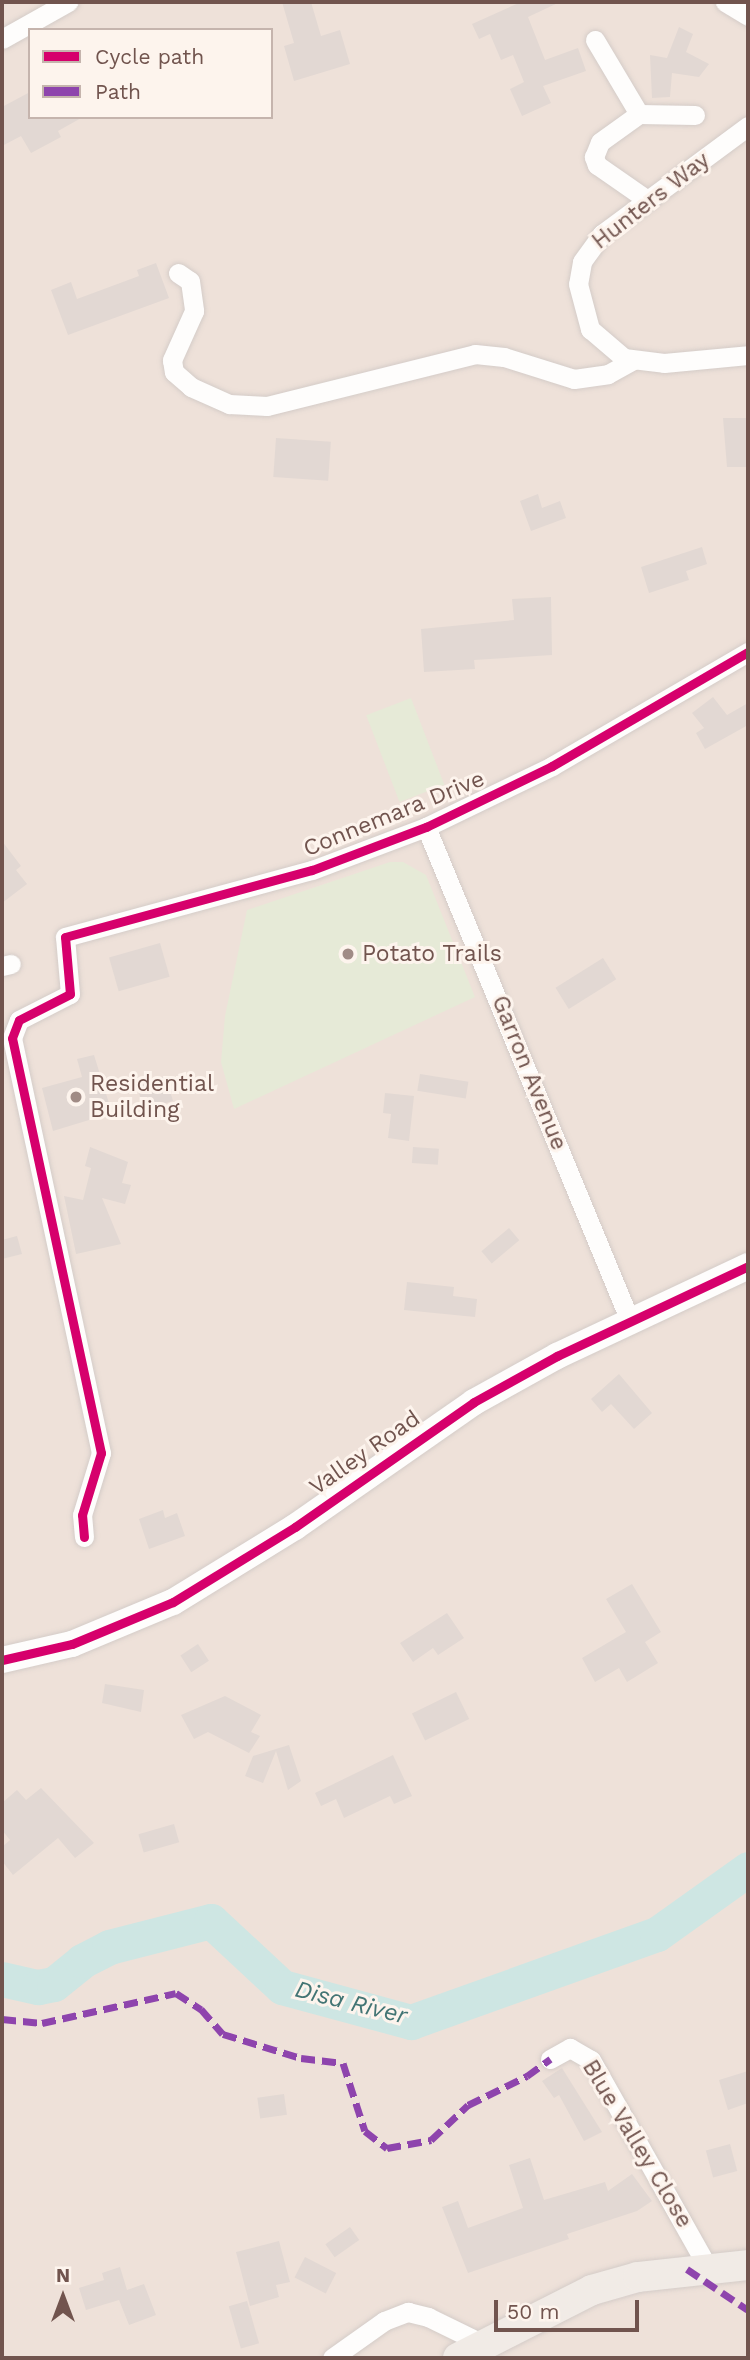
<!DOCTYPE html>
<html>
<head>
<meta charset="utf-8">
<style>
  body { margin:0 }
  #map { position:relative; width:750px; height:2360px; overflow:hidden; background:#f6f0eb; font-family:"Work Sans",sans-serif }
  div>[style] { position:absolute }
  .residential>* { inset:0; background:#eee1d9 }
  .green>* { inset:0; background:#e6ead7; transform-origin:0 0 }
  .river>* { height:35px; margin:-17.5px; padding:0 17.5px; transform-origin:17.5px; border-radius:17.5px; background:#cee6e3 }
  .building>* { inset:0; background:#e2d8d3; transform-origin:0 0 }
  .roads { filter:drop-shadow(0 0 2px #d4ccc8) drop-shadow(0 0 2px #d4ccc8) }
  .street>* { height:19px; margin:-9.5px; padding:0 9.5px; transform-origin:9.5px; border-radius:9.5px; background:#fefdfc }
  .secondary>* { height:26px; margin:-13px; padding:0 13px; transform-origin:13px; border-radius:13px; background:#fefdfc }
  .primary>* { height:30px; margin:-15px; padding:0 15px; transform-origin:15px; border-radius:15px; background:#f1ebe6 }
  .quiet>* { height:7px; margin-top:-3.5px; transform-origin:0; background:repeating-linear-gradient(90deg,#8e44ad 0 14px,transparent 0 21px) }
  .cycleway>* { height:9px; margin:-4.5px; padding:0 4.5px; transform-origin:4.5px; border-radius:4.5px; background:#d6006c }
  .dots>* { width:19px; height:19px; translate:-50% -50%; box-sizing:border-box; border:4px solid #fdf4ed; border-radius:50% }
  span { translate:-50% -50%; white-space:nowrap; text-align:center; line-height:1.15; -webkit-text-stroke:6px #fdf4ed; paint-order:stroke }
  .street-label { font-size:23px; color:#71544e }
  .poi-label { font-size:23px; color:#71544e }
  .left { translate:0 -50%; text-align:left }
  .water-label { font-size:24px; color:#437574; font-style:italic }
  .frame { position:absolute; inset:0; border:4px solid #71544e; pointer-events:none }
  .legend { position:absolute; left:28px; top:28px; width:245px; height:91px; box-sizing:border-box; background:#fdf4ed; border:2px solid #c5b4ad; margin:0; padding:9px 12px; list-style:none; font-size:21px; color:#71544e }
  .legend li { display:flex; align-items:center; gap:14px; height:35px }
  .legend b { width:35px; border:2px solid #c5b4ad }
  .north { position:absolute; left:28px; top:2262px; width:70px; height:70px; -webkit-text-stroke:5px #fdf4ed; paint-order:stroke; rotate:0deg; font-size:19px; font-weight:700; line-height:28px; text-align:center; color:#71544e }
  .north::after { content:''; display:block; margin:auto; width:24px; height:32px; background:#71544e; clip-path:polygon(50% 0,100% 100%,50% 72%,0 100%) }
  .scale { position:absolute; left:494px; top:2300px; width:145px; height:32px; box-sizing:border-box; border:4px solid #71544e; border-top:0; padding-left:9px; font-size:21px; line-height:24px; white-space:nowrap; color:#71544e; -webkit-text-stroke:5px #fdf4ed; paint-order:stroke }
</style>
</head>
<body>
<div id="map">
  <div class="residential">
    <div style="clip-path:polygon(evenodd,2px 2px,748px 2px,748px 2358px,2px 2358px,2px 2px,30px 30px,271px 30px,271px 117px,30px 117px,30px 30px)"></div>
  </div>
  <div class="green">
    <div style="left:411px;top:698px;width:93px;height:48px;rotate:69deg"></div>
    <div style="clip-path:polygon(390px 862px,403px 862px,426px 875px,475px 997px,234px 1109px,221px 1062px,225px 1016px,247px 910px)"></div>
  </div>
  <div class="river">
    <div style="left:2px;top:1979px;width:37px;rotate:13deg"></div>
    <div style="left:38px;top:1987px;width:16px;rotate:-11deg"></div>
    <div style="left:54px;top:1984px;width:36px;rotate:-39deg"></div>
    <div style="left:82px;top:1961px;width:30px;rotate:-27deg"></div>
    <div style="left:109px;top:1947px;width:105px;rotate:-14.3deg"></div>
    <div style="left:211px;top:1921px;width:97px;rotate:42.9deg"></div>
    <div style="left:282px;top:1987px;width:134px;rotate:15.2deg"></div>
    <div style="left:411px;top:2022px;width:261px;rotate:-19.7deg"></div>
    <div style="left:657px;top:1934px;width:112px;rotate:-35.5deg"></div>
  </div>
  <div class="building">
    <div style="clip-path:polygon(282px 2px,311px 2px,321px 36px,340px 30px,350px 64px,294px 81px,284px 46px,294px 43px)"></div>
    <div style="clip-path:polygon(521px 2px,560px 2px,528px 17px,545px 60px,578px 48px,586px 71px,543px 86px,551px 103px,522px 116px,510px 89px,524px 82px,513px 55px,501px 60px,490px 34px,479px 39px,472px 24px)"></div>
    <div style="clip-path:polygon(679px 27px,693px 34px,686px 52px,709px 64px,699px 77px,672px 73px,670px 97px,652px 98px,650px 55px,667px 58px)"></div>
    <div style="clip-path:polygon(30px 92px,30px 117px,83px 117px,58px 131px,61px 137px,31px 153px,21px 136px,2px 146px,2px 107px)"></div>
    <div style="clip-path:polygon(156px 263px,169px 298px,68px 335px,51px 290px,71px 282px,77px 299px,139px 276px,137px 270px)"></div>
    <div style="clip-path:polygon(723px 418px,748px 418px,748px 467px,727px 467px)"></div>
    <div style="left:276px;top:438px;width:55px;height:39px;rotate:4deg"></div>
    <div style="clip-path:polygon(538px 494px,542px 508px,560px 501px,566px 518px,531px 531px,520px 501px)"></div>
    <div style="clip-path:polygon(702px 547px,707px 564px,686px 571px,689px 580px,649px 593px,641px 567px)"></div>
    <div style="clip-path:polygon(551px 597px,552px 655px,474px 660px,475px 669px,424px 672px,421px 629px,514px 620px,512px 599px)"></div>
    <div style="clip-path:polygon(713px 697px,727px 715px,748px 703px,748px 725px,705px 749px,696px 733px,704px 728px,692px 713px)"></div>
    <div style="clip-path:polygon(2px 841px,21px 866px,16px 870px,27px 884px,2px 903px)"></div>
    <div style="left:160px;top:943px;width:35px;height:53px;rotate:74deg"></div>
    <div style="left:603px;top:958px;width:25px;height:56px;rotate:58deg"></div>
    <div style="clip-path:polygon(94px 1055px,112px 1113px,53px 1131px,42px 1088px,82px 1077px,77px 1059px)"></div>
    <div style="left:420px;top:1074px;width:49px;height:17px;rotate:9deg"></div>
    <div style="left:165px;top:1076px;width:26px;height:30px;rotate:72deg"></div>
    <div style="clip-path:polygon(385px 1093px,414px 1096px,409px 1141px,388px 1138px,391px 1114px,383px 1113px)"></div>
    <div style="clip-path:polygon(90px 1147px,128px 1162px,122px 1183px,131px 1185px,125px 1204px,102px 1198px,121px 1244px,76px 1254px,64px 1196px,83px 1200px,91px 1168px,85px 1166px)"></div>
    <div style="left:413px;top:1147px;width:26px;height:16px;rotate:4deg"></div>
    <div style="left:509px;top:1228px;width:16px;height:36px;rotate:50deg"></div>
    <div style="clip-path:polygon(17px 1236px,22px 1254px,2px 1259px,2px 1240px)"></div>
    <div style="clip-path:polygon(407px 1282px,454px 1287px,453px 1296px,477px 1299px,475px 1317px,404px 1310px)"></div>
    <div style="clip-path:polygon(619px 1374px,652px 1413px,634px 1429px,611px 1404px,602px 1412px,591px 1399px)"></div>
    <div style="clip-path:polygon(163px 1510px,165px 1518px,177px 1513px,185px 1536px,149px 1549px,139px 1519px)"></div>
    <div style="clip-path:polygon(632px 1584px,661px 1632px,645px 1642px,658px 1663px,627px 1682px,619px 1668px,595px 1682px,582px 1658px,626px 1632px,606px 1599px)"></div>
    <div style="clip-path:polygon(447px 1613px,464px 1638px,438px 1655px,433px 1648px,413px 1662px,400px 1643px)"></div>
    <div style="left:198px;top:1644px;width:20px;height:21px;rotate:57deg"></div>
    <div style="clip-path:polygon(105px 1684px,144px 1690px,141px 1712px,102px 1703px)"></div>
    <div style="left:456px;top:1692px;width:30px;height:49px;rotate:64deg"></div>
    <div style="clip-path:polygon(225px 1696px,261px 1715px,251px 1732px,260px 1736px,249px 1753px,208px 1732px,194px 1739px,181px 1715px)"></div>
    <div style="clip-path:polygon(289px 1745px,301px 1781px,288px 1790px,276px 1751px,263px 1783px,245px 1776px,253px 1756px)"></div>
    <div style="clip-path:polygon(393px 1755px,412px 1796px,394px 1804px,390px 1796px,344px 1818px,336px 1799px,321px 1806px,315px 1793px)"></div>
    <div style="clip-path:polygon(41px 1788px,94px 1843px,75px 1858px,58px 1838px,13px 1875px,2px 1861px,2px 1847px,10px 1840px,2px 1830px,2px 1803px,17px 1790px,26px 1800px)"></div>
    <div style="left:174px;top:1824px;width:19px;height:37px;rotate:74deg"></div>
    <div style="clip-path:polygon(562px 2068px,602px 2132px,584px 2141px,559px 2095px,554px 2098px,542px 2081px)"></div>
    <div style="clip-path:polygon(748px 2071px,748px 2103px,728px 2110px,719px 2080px)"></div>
    <div style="left:284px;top:2094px;width:21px;height:27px;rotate:82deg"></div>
    <div style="left:730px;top:2144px;width:28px;height:25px;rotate:75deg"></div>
    <div style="clip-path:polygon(530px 2158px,544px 2200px,605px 2182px,608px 2191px,632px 2174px,652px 2201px,637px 2211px,567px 2234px,569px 2239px,468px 2273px,442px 2207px,458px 2201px,468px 2228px,523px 2208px,509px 2165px)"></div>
    <div style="left:350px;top:2227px;width:16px;height:30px;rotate:55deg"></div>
    <div style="clip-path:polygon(279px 2241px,290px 2282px,276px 2285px,279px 2297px,250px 2306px,236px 2252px)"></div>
    <div style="left:305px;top:2257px;width:35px;height:23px;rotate:27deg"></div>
    <div style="clip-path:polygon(120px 2267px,127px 2290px,144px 2284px,156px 2315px,129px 2325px,119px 2300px,86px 2310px,79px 2288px,104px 2280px,102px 2273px)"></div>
    <div style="left:247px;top:2301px;width:44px;height:19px;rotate:74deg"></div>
  </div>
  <div class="roads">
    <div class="street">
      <div style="left:725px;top:2px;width:27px;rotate:31deg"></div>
      <div style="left:2px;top:39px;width:76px;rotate:-29.3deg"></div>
      <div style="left:595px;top:40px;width:86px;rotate:59.3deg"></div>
      <div style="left:748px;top:126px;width:182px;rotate:143.5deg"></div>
      <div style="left:602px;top:234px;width:34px;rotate:126deg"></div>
      <div style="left:582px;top:262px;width:22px;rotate:100deg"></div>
      <div style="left:578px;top:284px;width:47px;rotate:75.1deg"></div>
      <div style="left:590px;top:329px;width:45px;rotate:40.5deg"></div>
      <div style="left:624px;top:358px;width:40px;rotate:7.1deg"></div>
      <div style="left:664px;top:363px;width:84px;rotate:-5.4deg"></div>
      <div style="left:646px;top:199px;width:60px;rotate:-145.2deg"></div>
      <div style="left:597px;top:165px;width:9px;rotate:-111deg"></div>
      <div style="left:594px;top:157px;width:16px;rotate:-68deg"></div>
      <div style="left:600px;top:142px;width:48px;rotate:-35.7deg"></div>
      <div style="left:639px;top:114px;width:56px;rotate:1deg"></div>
      <div style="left:178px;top:273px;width:14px;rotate:34deg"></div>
      <div style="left:190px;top:281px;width:30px;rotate:82deg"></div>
      <div style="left:194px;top:311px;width:54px;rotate:114.2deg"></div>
      <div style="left:172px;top:360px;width:12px;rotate:81deg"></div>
      <div style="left:174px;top:372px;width:23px;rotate:41deg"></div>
      <div style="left:191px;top:387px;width:42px;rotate:24.1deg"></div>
      <div style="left:229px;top:404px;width:38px;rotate:3deg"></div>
      <div style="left:267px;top:406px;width:214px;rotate:-14deg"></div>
      <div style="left:475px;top:354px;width:29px;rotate:6deg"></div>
      <div style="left:504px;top:357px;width:73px;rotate:17.4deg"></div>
      <div style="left:574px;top:379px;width:34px;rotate:-8deg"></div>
      <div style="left:608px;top:374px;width:29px;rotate:-29deg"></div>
      <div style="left:426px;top:827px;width:534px;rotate:67.56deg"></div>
      <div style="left:2px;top:966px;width:9px;rotate:-13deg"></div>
      <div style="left:84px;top:1537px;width:22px;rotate:-95deg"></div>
      <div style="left:82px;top:1515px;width:65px;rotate:-73deg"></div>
      <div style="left:101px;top:1453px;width:424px;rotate:-102.1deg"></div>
      <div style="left:12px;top:1038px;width:19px;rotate:-69deg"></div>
      <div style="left:19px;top:1020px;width:57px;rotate:-27deg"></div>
      <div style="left:70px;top:994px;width:57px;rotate:-95deg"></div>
      <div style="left:65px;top:937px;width:256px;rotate:-15.2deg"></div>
      <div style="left:312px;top:870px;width:122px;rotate:-20.7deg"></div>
      <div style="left:426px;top:827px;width:140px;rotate:-25.8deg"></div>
      <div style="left:552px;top:766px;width:227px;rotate:-30.2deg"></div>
      <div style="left:550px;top:2059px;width:23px;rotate:-29deg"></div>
      <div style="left:570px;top:2048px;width:24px;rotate:30deg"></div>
      <div style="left:591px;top:2060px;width:239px;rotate:60.6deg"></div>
      <div style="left:332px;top:2358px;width:64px;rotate:-35.4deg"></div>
      <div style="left:384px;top:2321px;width:26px;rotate:-21deg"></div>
      <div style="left:408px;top:2312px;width:21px;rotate:14deg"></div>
      <div style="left:428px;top:2317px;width:61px;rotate:26.1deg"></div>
    </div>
    <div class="secondary">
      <div style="left:2px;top:1660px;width:72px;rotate:-12.9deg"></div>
      <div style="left:72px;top:1644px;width:109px;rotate:-22.6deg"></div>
      <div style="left:173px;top:1602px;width:143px;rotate:-31.6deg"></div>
      <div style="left:295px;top:1527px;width:218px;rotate:-34.9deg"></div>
      <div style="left:474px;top:1402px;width:95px;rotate:-29deg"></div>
      <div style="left:557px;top:1356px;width:211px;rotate:-25.2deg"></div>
    </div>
    <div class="primary">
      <div style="left:458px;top:2358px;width:150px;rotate:-26.9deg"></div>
      <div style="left:592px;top:2290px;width:48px;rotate:-15.8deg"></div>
      <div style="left:638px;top:2277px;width:111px;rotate:-6.2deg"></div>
    </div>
  </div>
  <div class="quiet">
    <div style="left:2px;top:2019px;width:40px;rotate:5.7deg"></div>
    <div style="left:42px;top:2023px;width:137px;rotate:-12.6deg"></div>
    <div style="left:176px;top:1993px;width:30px;rotate:33deg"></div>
    <div style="left:201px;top:2009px;width:33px;rotate:49deg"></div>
    <div style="left:223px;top:2034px;width:82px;rotate:17.1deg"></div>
    <div style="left:301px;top:2058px;width:42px;rotate:6.8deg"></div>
    <div style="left:343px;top:2063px;width:71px;rotate:72.1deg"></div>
    <div style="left:365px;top:2131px;width:28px;rotate:38deg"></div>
    <div style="left:387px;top:2148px;width:45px;rotate:-10.3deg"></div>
    <div style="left:431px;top:2140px;width:51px;rotate:-43.4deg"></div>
    <div style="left:468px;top:2105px;width:66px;rotate:-26.2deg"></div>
    <div style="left:527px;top:2076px;width:29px;rotate:-36deg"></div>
    <div style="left:687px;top:2269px;width:73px;rotate:33.9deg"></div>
  </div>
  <div class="cycleway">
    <div style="left:84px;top:1537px;width:22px;rotate:-95deg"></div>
    <div style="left:82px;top:1515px;width:65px;rotate:-73deg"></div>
    <div style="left:101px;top:1453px;width:424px;rotate:-102.1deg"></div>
    <div style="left:12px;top:1038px;width:19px;rotate:-69deg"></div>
    <div style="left:19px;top:1020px;width:57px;rotate:-27deg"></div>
    <div style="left:70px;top:994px;width:57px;rotate:-95deg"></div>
    <div style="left:65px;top:937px;width:256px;rotate:-15.2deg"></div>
    <div style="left:312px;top:870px;width:122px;rotate:-20.7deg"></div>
    <div style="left:426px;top:827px;width:140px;rotate:-25.8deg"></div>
    <div style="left:552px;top:766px;width:227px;rotate:-30.2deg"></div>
    <div style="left:2px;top:1660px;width:72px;rotate:-12.9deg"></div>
    <div style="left:72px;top:1644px;width:109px;rotate:-22.6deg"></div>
    <div style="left:173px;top:1602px;width:143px;rotate:-31.6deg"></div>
    <div style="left:295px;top:1527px;width:218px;rotate:-34.9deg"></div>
    <div style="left:474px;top:1402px;width:95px;rotate:-29deg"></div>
    <div style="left:557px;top:1356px;width:211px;rotate:-25.2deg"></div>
  </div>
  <div class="dots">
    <div style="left:348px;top:954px;background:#a08b85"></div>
    <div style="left:76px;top:1097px;background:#a08b85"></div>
  </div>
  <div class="street-label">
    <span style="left:651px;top:201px;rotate:-38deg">Hunters Way</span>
    <span style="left:394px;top:814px;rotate:-22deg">Connemara Drive</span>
    <span style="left:529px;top:1073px;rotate:68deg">Garron Avenue</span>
    <span style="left:365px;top:1453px;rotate:-35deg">Valley Road</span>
    <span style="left:637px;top:2144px;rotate:59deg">Blue Valley Close</span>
  </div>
  <div class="poi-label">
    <span class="left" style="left:362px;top:954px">Potato Trails</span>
    <span class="left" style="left:90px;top:1097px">Residential<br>Building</span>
  </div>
  <div class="water-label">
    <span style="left:351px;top:2003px;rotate:14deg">Disa River</span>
  </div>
  <div class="frame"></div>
  <ul class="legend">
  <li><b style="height:9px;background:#d6006c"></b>Cycle path</li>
  <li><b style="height:9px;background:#8e44ad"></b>Path</li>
  </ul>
  <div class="north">N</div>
  <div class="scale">50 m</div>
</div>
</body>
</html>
